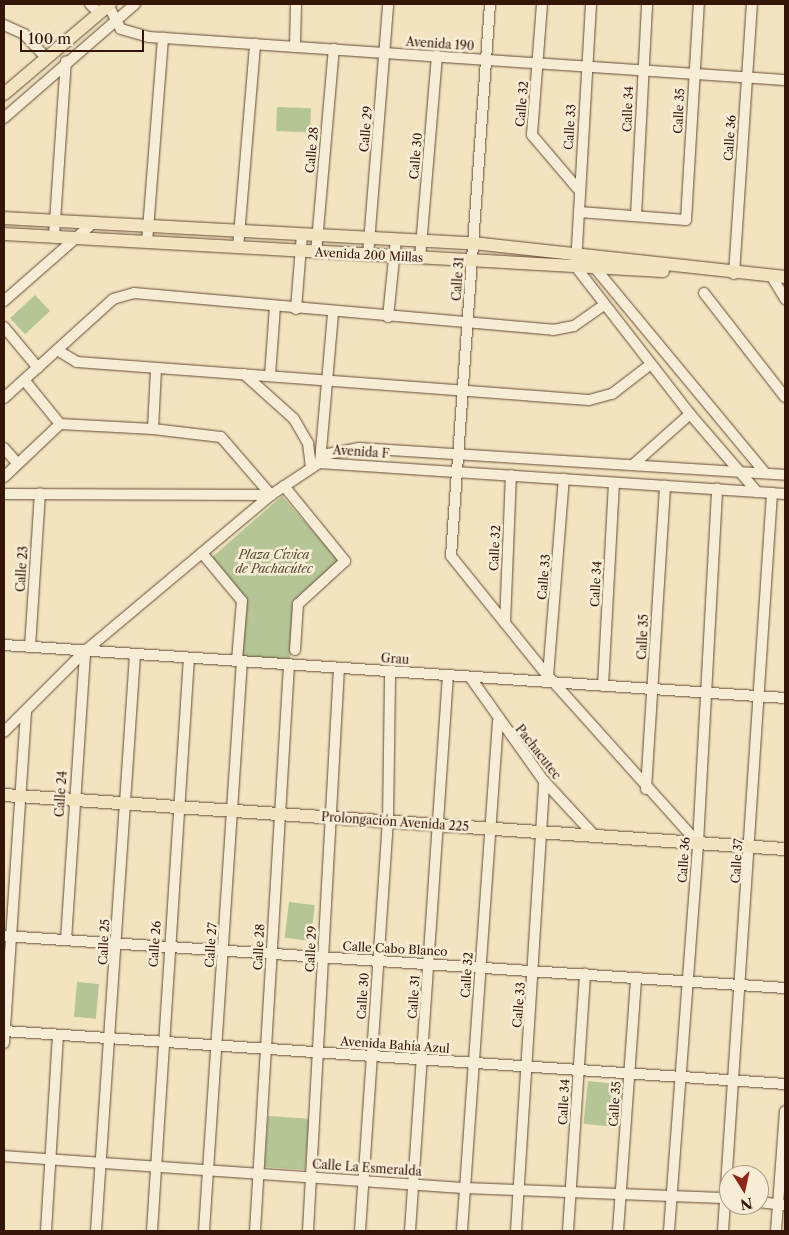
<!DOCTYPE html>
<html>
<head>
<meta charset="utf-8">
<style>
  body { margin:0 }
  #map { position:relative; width:789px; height:1235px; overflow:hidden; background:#f2e4c0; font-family:"Libre Caslon Text",serif }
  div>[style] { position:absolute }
  .green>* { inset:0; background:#b5c596; transform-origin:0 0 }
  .roads { filter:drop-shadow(0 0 1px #644a36) drop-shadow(0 0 1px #644a36) }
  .minor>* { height:10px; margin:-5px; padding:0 5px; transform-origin:5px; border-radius:5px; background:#f7edd6 }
  .major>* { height:12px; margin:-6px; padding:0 6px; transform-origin:6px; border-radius:6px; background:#f2e4c0 }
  span { translate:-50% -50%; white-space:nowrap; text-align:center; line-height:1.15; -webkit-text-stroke:5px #f7edd6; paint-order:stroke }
  .street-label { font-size:12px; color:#341608 }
  .park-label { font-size:12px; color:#5b4b33; font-style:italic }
  .frame { position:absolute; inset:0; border:5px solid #341608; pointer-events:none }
  .north { position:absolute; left:719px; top:1165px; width:50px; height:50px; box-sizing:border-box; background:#f7edd6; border:1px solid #a99784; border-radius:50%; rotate:170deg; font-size:14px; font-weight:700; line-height:20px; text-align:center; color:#341608 }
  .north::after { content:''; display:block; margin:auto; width:18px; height:22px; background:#8f2418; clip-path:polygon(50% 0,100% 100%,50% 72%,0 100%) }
  .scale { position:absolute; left:20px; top:30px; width:124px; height:22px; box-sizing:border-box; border:2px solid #341608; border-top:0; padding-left:6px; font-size:15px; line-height:18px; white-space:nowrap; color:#341608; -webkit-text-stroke:4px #f7edd6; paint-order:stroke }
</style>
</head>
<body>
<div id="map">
  <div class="green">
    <div style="left:277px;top:107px;width:34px;height:24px;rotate:2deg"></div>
    <div style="left:35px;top:295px;width:22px;height:34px;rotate:47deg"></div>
    <div style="clip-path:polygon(282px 496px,340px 562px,293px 604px,290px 662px,241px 659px,244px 600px,210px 559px)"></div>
    <div style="left:289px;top:902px;width:26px;height:36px;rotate:7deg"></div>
    <div style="left:77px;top:982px;width:22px;height:35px;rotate:5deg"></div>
    <div style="left:588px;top:1081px;width:29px;height:43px;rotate:6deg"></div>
    <div style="left:268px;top:1116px;width:41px;height:51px;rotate:4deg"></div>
  </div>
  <div class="roads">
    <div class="minor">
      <div style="left:90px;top:4px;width:13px;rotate:45deg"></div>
      <div style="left:490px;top:4px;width:553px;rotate:94.04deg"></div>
      <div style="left:451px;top:556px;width:154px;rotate:51.1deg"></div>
      <div style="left:548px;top:676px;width:224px;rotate:48.1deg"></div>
      <div style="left:542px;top:4px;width:131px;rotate:94.4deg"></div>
      <div style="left:532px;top:135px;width:71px;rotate:49.6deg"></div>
      <div style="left:591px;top:4px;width:263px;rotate:93.3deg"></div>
      <div style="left:576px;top:267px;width:186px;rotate:52.2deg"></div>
      <div style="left:690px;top:414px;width:103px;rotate:49.3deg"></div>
      <div style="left:108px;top:5px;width:27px;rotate:62deg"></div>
      <div style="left:121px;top:29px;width:29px;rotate:16deg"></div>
      <div style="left:149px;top:37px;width:637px;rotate:3.87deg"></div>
      <div style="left:4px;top:25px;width:22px;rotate:24deg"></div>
      <div style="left:24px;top:34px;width:33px;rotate:47deg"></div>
      <div style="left:295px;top:47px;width:43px;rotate:-88.7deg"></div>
      <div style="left:4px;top:118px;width:174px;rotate:-41deg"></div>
      <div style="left:579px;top:212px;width:107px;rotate:4.3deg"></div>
      <div style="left:686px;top:220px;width:216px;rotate:-86.6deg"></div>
      <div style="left:636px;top:216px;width:212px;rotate:-87deg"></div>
      <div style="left:54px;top:236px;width:175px;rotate:-86.1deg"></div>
      <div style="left:147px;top:242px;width:205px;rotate:-85.5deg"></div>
      <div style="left:238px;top:248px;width:205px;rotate:-85.2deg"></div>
      <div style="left:316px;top:253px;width:205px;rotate:-85deg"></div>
      <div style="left:368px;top:255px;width:252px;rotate:-85.4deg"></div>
      <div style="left:420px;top:258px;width:203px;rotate:-85.2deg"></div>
      <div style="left:595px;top:268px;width:266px;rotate:50.3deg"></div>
      <div style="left:734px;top:274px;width:271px;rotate:-86.2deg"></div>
      <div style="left:772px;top:277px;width:26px;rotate:59deg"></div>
      <div style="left:704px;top:293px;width:132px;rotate:52.1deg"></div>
      <div style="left:4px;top:301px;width:118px;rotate:-41.2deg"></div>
      <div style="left:296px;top:309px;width:75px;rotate:-85.4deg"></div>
      <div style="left:388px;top:317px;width:78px;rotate:-84.1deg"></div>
      <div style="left:4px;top:327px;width:53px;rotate:50.3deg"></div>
      <div style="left:57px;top:350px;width:23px;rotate:31deg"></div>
      <div style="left:77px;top:362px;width:513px;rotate:4.24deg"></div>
      <div style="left:589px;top:400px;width:24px;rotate:-15deg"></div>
      <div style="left:612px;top:394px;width:49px;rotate:-37.6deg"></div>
      <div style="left:244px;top:374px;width:67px;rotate:42deg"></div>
      <div style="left:294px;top:419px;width:28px;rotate:60deg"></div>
      <div style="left:308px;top:443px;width:23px;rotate:83deg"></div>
      <div style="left:270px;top:376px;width:69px;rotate:-85.9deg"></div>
      <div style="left:25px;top:381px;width:55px;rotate:50.9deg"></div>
      <div style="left:4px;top:398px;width:147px;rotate:-42.2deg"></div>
      <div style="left:113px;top:299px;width:22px;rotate:-16deg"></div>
      <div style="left:134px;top:293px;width:421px;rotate:5deg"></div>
      <div style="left:553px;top:330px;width:21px;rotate:-11deg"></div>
      <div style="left:574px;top:326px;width:37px;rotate:-35deg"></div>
      <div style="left:153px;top:429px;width:60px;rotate:-87.1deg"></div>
      <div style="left:4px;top:448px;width:20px;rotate:49deg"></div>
      <div style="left:320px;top:462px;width:151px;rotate:-85deg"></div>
      <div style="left:319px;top:463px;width:13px;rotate:-45deg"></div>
      <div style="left:328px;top:454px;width:32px;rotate:-11deg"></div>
      <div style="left:359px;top:448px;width:427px;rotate:3.6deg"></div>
      <div style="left:634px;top:464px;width:75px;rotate:-41.8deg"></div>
      <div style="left:4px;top:477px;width:77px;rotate:-43.4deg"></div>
      <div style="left:60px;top:424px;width:93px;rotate:3.1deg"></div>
      <div style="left:153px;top:429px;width:68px;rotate:6.7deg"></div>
      <div style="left:221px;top:437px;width:77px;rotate:49.2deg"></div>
      <div style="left:284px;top:486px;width:97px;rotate:50.9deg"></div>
      <div style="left:345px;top:561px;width:64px;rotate:137.5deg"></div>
      <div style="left:298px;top:604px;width:46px;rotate:93.7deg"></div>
      <div style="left:4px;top:494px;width:267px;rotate:0.2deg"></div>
      <div style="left:202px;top:553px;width:62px;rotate:50.2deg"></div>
      <div style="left:242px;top:601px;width:60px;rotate:94.8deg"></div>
      <div style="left:505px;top:623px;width:148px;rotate:-87.7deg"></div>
      <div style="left:4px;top:645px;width:783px;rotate:3.88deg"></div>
      <div style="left:30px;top:647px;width:154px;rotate:-86.3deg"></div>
      <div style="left:548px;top:676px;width:198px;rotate:-85.4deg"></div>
      <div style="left:470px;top:677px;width:128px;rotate:54.6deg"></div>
      <div style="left:544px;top:781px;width:75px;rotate:47.2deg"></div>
      <div style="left:603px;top:686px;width:203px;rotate:-86.9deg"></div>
      <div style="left:4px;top:732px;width:115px;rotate:-45deg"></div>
      <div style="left:85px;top:651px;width:243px;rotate:-40deg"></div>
      <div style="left:271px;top:495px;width:58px;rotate:-33.7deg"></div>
      <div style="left:319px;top:463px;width:467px;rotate:3.8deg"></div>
      <div style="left:646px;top:789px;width:304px;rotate:-86.4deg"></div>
      <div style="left:4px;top:936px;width:783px;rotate:3.81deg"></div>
      <div style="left:66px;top:940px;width:290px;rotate:-86.2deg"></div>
      <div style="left:4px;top:1031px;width:783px;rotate:3.88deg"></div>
      <div style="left:4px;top:1043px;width:331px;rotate:-86.2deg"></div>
      <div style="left:4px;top:1156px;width:462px;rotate:4deg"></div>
      <div style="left:465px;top:1188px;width:264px;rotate:2.2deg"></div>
      <div style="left:759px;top:1202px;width:25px;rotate:7deg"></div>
      <div style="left:46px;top:1231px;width:196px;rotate:-86.5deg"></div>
      <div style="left:96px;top:1231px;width:578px;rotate:-86.13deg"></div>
      <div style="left:152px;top:1231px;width:574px;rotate:-86.31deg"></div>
      <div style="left:204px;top:1231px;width:571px;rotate:-86.19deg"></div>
      <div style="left:255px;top:1231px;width:567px;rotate:-86.56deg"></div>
      <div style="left:308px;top:1231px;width:564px;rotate:-86.85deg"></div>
      <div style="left:360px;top:1231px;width:411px;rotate:-86.1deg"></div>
      <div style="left:388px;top:821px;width:150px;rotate:-89.2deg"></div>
      <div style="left:410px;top:1231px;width:557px;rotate:-86.09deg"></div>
      <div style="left:462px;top:1231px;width:511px;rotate:-85.96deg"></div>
      <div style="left:516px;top:1231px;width:451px;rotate:-86.4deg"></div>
      <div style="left:568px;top:1231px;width:258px;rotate:-86.2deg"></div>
      <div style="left:618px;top:1231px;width:254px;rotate:-85.9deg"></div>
      <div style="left:669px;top:1231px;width:389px;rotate:-85.7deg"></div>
      <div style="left:698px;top:843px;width:355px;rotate:-86.9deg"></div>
      <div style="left:723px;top:1231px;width:740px;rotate:-86.2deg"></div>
      <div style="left:776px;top:1231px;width:120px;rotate:-85.7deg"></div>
    </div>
    <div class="major">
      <div style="left:4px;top:94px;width:139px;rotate:-40.3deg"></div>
      <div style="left:4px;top:218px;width:470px;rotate:3.1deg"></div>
      <div style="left:473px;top:243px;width:314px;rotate:6.2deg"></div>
      <div style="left:4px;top:234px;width:660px;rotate:3.21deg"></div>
      <div style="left:4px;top:795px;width:783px;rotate:3.96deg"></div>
    </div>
  </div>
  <div class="street-label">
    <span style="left:440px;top:44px;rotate:4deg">Avenida 190</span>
    <span style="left:522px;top:104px;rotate:-85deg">Calle 32</span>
    <span style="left:628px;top:109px;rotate:-88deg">Calle 34</span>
    <span style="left:679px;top:111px;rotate:-87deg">Calle 35</span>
    <span style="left:570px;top:127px;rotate:-86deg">Calle 33</span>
    <span style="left:366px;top:129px;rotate:-85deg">Calle 29</span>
    <span style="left:730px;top:138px;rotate:-86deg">Calle 36</span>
    <span style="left:312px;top:150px;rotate:-85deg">Calle 28</span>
    <span style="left:416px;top:156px;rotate:-85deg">Calle 30</span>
    <span style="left:369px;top:255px;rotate:3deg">Avenida 200 Millas</span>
    <span style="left:458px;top:279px;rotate:-86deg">Calle 31</span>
    <span style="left:361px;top:452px;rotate:4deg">Avenida F</span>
    <span style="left:495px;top:548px;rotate:-87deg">Calle 32</span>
    <span style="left:22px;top:569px;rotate:-86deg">Calle 23</span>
    <span style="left:544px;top:577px;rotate:-85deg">Calle 33</span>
    <span style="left:596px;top:584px;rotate:-87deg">Calle 34</span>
    <span style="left:643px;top:637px;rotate:-87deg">Calle 35</span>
    <span style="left:395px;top:659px;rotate:4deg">Grau</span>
    <span style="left:538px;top:752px;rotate:52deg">Pachacutec</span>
    <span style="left:61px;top:794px;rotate:-86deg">Calle 24</span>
    <span style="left:395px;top:822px;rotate:4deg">Prolongación Avenida 225</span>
    <span style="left:684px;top:860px;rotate:-86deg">Calle 36</span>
    <span style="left:737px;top:861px;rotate:-86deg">Calle 37</span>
    <span style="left:104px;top:942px;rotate:-87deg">Calle 25</span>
    <span style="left:155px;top:944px;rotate:-86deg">Calle 26</span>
    <span style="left:211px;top:945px;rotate:-86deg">Calle 27</span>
    <span style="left:259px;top:947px;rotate:-87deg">Calle 28</span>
    <span style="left:311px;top:949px;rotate:-87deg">Calle 29</span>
    <span style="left:395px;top:949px;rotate:3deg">Calle Cabo Blanco</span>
    <span style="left:467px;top:975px;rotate:-86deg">Calle 32</span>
    <span style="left:363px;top:996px;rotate:-86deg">Calle 30</span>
    <span style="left:414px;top:997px;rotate:-86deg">Calle 31</span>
    <span style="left:519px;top:1005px;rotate:-85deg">Calle 33</span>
    <span style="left:395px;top:1045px;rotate:4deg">Avenida Bahía Azul</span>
    <span style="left:564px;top:1102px;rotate:-87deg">Calle 34</span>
    <span style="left:615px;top:1104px;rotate:-86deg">Calle 35</span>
    <span style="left:367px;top:1168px;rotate:4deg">Calle La Esmeralda</span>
  </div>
  <div class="park-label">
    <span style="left:274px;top:562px">Plaza Cívica<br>de Pachacútec</span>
  </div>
  <div class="frame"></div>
  <div class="north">N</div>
  <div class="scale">100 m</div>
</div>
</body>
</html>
